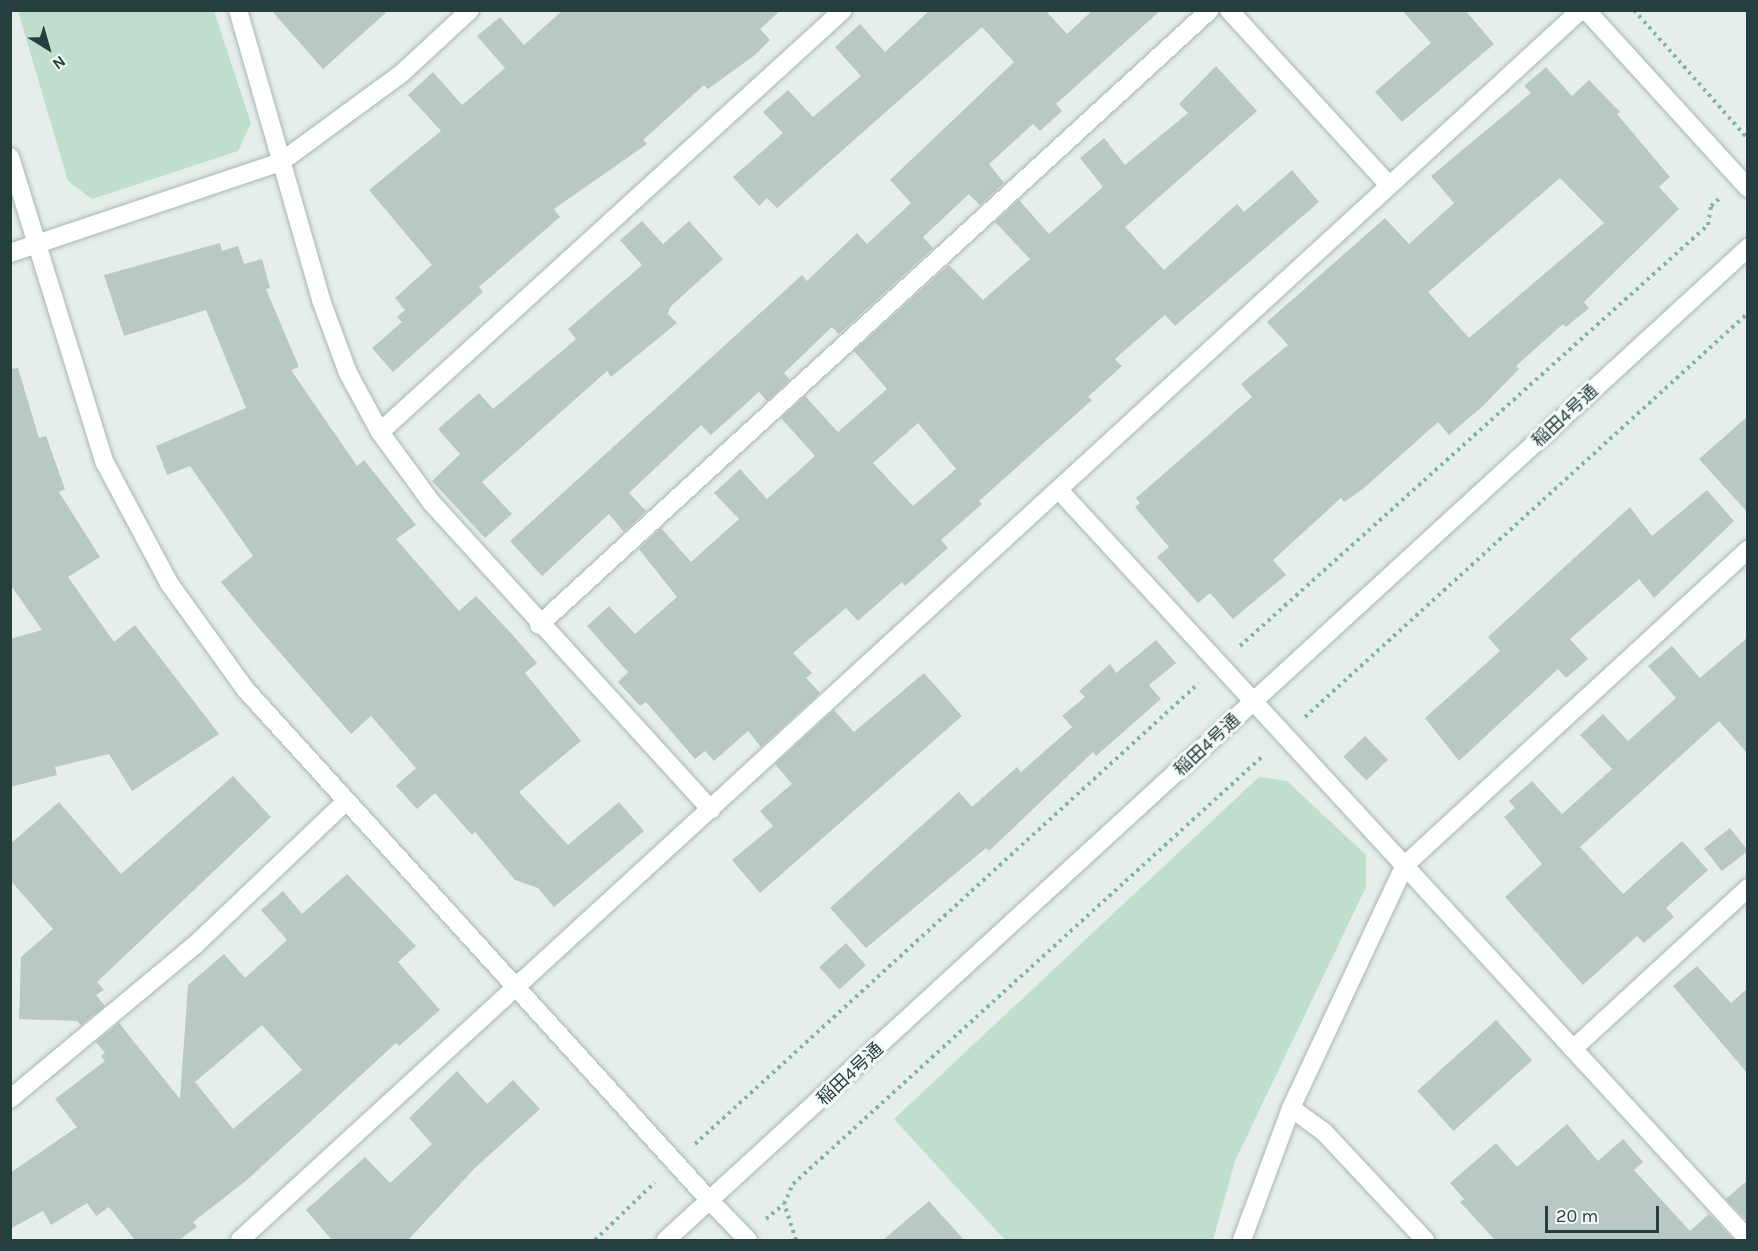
<!DOCTYPE html>
<html>
<head>
<meta charset="utf-8">
<style>
  body { margin:0 }
  #map { position:relative; width:1758px; height:1251px; overflow:hidden; background:#e5eeeb; font-family:Karla,"Noto Sans JP",sans-serif }
  div>[style] { position:absolute }
  .green>* { inset:0; background:#bfdecd }
  .building>* { inset:0; background:#bac8c5; transform-origin:0 0 }
  .path>* { height:4px; margin-top:-2px; transform-origin:0; background:repeating-linear-gradient(90deg,#86b0ab 0 3px,transparent 0 7.5px) }
  .roads { filter:drop-shadow(0 0 2px #a7b6b3) drop-shadow(0 0 2px #a7b6b3) }
  .street>* { height:18px; margin:-9px; padding:0 9px; transform-origin:9px; border-radius:9px; background:#fff }
  .secondary>* { height:18px; margin:-9px; padding:0 9px; transform-origin:9px; border-radius:9px; background:#fff }
  span { translate:-50% -50%; white-space:nowrap; text-align:center; line-height:1.15; -webkit-text-stroke:6px #f5faf8; paint-order:stroke }
  .street-label { font-size:18px; color:#243f3d }
  .frame { position:absolute; inset:0; border:12px solid #243f3d; pointer-events:none }
  .north { position:absolute; left:18px; top:18px; width:60px; height:60px; -webkit-text-stroke:4px #f5faf8; paint-order:stroke; rotate:143deg; font-size:16px; font-weight:700; line-height:24px; text-align:center; color:#243f3d }
  .north::after { content:''; display:block; margin:auto; width:21px; height:27px; background:#243f3d; clip-path:polygon(50% 0,100% 100%,50% 72%,0 100%) }
  .scale { position:absolute; left:1545px; top:1206px; width:114px; height:27px; box-sizing:border-box; border:3px solid #243f3d; border-top:0; padding-left:8px; font-size:18px; line-height:21px; white-space:nowrap; color:#243f3d; -webkit-text-stroke:4px #f5faf8; paint-order:stroke }
</style>
</head>
<body>
<div id="map">
  <div class="green">
    <div style="clip-path:polygon(18px 11px,214px 11px,251px 123px,238px 151px,92px 199px,68px 181px)"></div>
    <div style="clip-path:polygon(1259px 777px,1287px 781px,1366px 855px,1366px 887px,1235px 1161px,1213px 1240px,1005px 1240px,894px 1119px)"></div>
  </div>
  <div class="building">
    <div style="clip-path:polygon(271px 10px,389px 10px,323px 69px)"></div>
    <div style="clip-path:polygon(563px 10px,781px 10px,760px 29px,770px 40px,755px 55px,708px 89px,704px 85px,643px 140px,647px 144px,554px 209px,560px 217px,479px 287px,483px 292px,393px 372px,372px 348px,402px 322px,397px 317px,405px 310px,395px 298px,432px 265px,369px 190px,441px 131px,408px 95px,433px 72px,462px 105px,505px 68px,477px 36px,500px 17px,524px 45px)"></div>
    <div style="clip-path:polygon(930px 10px,1045px 10px,1067px 34px,1093px 10px,1161px 10px,1056px 104px,1062px 111px,1040px 131px,1033px 124px,989px 164px,1004px 183px,980px 205px,969px 194px,923px 237px,933px 248px,839px 334px,832px 327px,784px 373px,790px 380px,767px 401px,759px 392px,711px 435px,701px 425px,629px 493px,646px 511px,624px 532px,609px 514px,542px 576px,510px 541px,802px 275px,807px 281px,857px 233px,867px 244px,911px 203px,890px 180px,1014px 62px,982px 27px,777px 208px,767px 198px,759px 206px,733px 177px,783px 133px,763px 112px,788px 90px,813px 117px,861px 76px,835px 47px,860px 24px,885px 52px)"></div>
    <div style="clip-path:polygon(1402px 10px,1465px 10px,1494px 44px,1402px 122px,1375px 92px,1431px 43px)"></div>
    <div style="clip-path:polygon(evenodd,1216px 66px,1257px 111px,1125px 227px,1164px 270px,1237px 204px,1244px 212px,1292px 170px,1319px 202px,1175px 326px,1165px 315px,1115px 359px,1122px 366px,1088px 397px,1092px 400px,979px 501px,982px 504px,941px 540px,948px 548px,905px 586px,902px 582px,858px 621px,846px 608px,793px 653px,812px 673px,806px 678px,820px 693px,761px 747px,748px 731px,714px 761px,705px 751px,695px 759px,646px 702px,640px 706px,618px 682px,628px 672px,587px 626px,609px 606px,635px 634px,677px 597px,639px 549px,661px 528px,691px 562px,739px 519px,714px 493px,740px 469px,767px 499px,815px 456px,781px 418px,805px 396px,838px 432px,887px 389px,854px 351px,949px 265px,983px 300px,1030px 259px,995px 222px,1019px 200px,1049px 234px,1103px 187px,1080px 158px,1104px 138px,1125px 165px,1188px 113px,1179px 104px,1216px 66px,918px 423px,956px 469px,913px 506px,873px 463px,918px 423px)"></div>
    <div style="clip-path:polygon(evenodd,1546px 67px,1572px 96px,1589px 80px,1620px 112px,1617px 114px,1670px 177px,1659px 187px,1679px 209px,1584px 302px,1589px 308px,1566px 327px,1563px 324px,1516px 366px,1519px 369px,1482px 407px,1449px 435px,1438px 422px,1364px 488px,1344px 502px,1341px 498px,1273px 560px,1286px 575px,1233px 619px,1210px 593px,1198px 603px,1157px 557px,1169px 547px,1135px 507px,1140px 503px,1136px 498px,1252px 397px,1241px 384px,1288px 345px,1267px 322px,1385px 218px,1409px 244px,1454px 203px,1431px 176px,1531px 93px,1524px 86px,1546px 67px,1560px 178px,1604px 223px,1469px 338px,1428px 292px,1560px 178px)"></div>
    <div style="clip-path:polygon(642px 221px,663px 244px,689px 221px,723px 259px,670px 307px,668px 314px,677px 323px,611px 377px,607px 371px,482px 482px,512px 514px,485px 538px,432px 481px,460px 454px,438px 429px,479px 393px,493px 409px,576px 339px,568px 329px,642px 265px,620px 240px)"></div>
    <div style="clip-path:polygon(220px 243px,222px 251px,238px 246px,244px 264px,262px 259px,270px 288px,266px 289px,299px 367px,291px 370px,357px 466px,364px 460px,416px 525px,396px 539px,459px 611px,476px 596px,510px 632px,537px 663px,525px 673px,581px 741px,519px 792px,568px 845px,619px 802px,644px 831px,554px 907px,538px 888px,515px 880px,475px 832px,472px 835px,435px 793px,417px 809px,396px 786px,416px 768px,371px 716px,351px 734px,262px 632px,221px 582px,253px 556px,190px 466px,167px 475px,156px 446px,246px 408px,206px 310px,124px 336px,104px 275px)"></div>
    <div style="clip-path:polygon(18px 368px,39px 438px,46px 436px,65px 489px,59px 492px,100px 557px,68px 577px,114px 642px,135px 625px,219px 734px,132px 791px,109px 754px,55px 767px,57px 775px,10px 787px,10px 639px,42px 630px,10px 584px,10px 369px)"></div>
    <div style="clip-path:polygon(1748px 416px,1748px 513px,1699px 459px)"></div>
    <div style="clip-path:polygon(1707px 490px,1734px 521px,1654px 598px,1639px 579px,1570px 639px,1588px 659px,1566px 678px,1558px 669px,1459px 761px,1425px 718px,1500px 651px,1488px 637px,1630px 507px,1652px 536px)"></div>
    <div style="clip-path:polygon(1748px 637px,1748px 754px,1719px 721px,1580px 847px,1623px 894px,1682px 841px,1708px 870px,1666px 908px,1674px 917px,1644px 943px,1637px 936px,1583px 985px,1505px 897px,1542px 864px,1504px 817px,1515px 808px,1509px 801px,1532px 781px,1562px 814px,1612px 769px,1580px 735px,1603px 714px,1628px 741px,1676px 698px,1648px 666px,1672px 646px,1700px 678px)"></div>
    <div style="clip-path:polygon(1156px 640px,1176px 663px,1149px 685px,1161px 699px,1096px 756px,1093px 752px,989px 851px,986px 848px,866px 948px,830px 908px,959px 792px,972px 807px,1017px 767px,1021px 772px,1072px 727px,1062px 716px,1085px 697px,1079px 691px,1110px 664px,1116px 673px)"></div>
    <div style="clip-path:polygon(924px 673px,962px 716px,760px 893px,732px 860px,773px 826px,760px 811px,792px 784px,775px 764px,834px 710px,854px 732px)"></div>
    <div style="left:1365px;top:736px;width:33px;height:30px;rotate:46deg"></div>
    <div style="clip-path:polygon(233px 776px,271px 817px,97px 982px,104px 990px,96px 995px,105px 1006px,81px 1025px,77px 1021px,19px 1019px,21px 957px,53px 929px,10px 880px,10px 844px,59px 802px,121px 874px)"></div>
    <div style="left:1730px;top:828px;width:29px;height:33px;rotate:52deg"></div>
    <div style="clip-path:polygon(evenodd,347px 874px,416px 946px,398px 962px,440px 1010px,399px 1046px,396px 1043px,247px 1180px,193px 1222px,197px 1227px,179px 1240px,135px 1240px,109px 1207px,96px 1216px,87px 1203px,51px 1225px,43px 1211px,10px 1229px,10px 1173px,77px 1127px,55px 1099px,105px 1061px,101px 1056px,105px 1053px,96px 1042px,119px 1023px,180px 1099px,188px 985px,224px 954px,245px 978px,287px 940px,261px 910px,283px 891px,302px 914px,347px 874px,262px 1025px,302px 1070px,233px 1129px,195px 1082px,262px 1025px)"></div>
    <div style="left:846px;top:943px;width:30px;height:36px;rotate:48deg"></div>
    <div style="clip-path:polygon(1697px 966px,1731px 1003px,1748px 988px,1748px 1074px,1673px 986px)"></div>
    <div style="left:1496px;top:1020px;width:54px;height:106px;rotate:48deg"></div>
    <div style="clip-path:polygon(457px 1071px,487px 1104px,513px 1080px,540px 1109px,475px 1168px,408px 1240px,332px 1240px,306px 1210px,365px 1157px,390px 1183px,432px 1144px,409px 1118px)"></div>
    <div style="clip-path:polygon(1567px 1124px,1598px 1161px,1623px 1139px,1643px 1162px,1634px 1170px,1690px 1231px,1709px 1214px,1734px 1240px,1495px 1240px,1460px 1202px,1464px 1199px,1450px 1183px,1496px 1143px,1517px 1167px)"></div>
    <div style="clip-path:polygon(1748px 1180px,1748px 1222px,1726px 1199px)"></div>
    <div style="clip-path:polygon(929px 1201px,964px 1240px,883px 1240px)"></div>
  </div>
  <div class="path">
    <div style="left:1634px;top:10px;width:172px;rotate:48.5deg"></div>
    <div style="left:1240px;top:646px;width:629px;rotate:-41.97deg"></div>
    <div style="left:1708px;top:225px;width:19px;rotate:-81deg"></div>
    <div style="left:1711px;top:206px;width:12px;rotate:-42deg"></div>
    <div style="left:1305px;top:717px;width:600px;rotate:-42.36deg"></div>
    <div style="left:695px;top:1144px;width:683px;rotate:-42.45deg"></div>
    <div style="left:766px;top:1219px;width:23px;rotate:-40deg"></div>
    <div style="left:595px;top:1240px;width:83px;rotate:-44deg"></div>
    <div style="left:796px;top:1240px;width:38px;rotate:-108deg"></div>
    <div style="left:784px;top:1204px;width:22px;rotate:-66deg"></div>
    <div style="left:793px;top:1184px;width:637px;rotate:-42.33deg"></div>
  </div>
  <div class="roads">
    <div class="street">
      <div style="left:238px;top:10px;width:302px;rotate:74deg"></div>
      <div style="left:321px;top:300px;width:78px;rotate:69.7deg"></div>
      <div style="left:348px;top:373px;width:67px;rotate:61.5deg"></div>
      <div style="left:380px;top:432px;width:87px;rotate:53.9deg"></div>
      <div style="left:431px;top:502px;width:416px;rotate:47.7deg"></div>
      <div style="left:1229px;top:10px;width:236px;rotate:47.6deg"></div>
      <div style="left:1586px;top:10px;width:241px;rotate:47.7deg"></div>
      <div style="left:10px;top:157px;width:320px;rotate:72.8deg"></div>
      <div style="left:105px;top:463px;width:136px;rotate:61.9deg"></div>
      <div style="left:169px;top:583px;width:132px;rotate:54.3deg"></div>
      <div style="left:246px;top:690px;width:692px;rotate:47.75deg"></div>
      <div style="left:10px;top:253px;width:286px;rotate:-18.6deg"></div>
      <div style="left:281px;top:162px;width:149px;rotate:-36.3deg"></div>
      <div style="left:401px;top:74px;width:94px;rotate:-42.8deg"></div>
      <div style="left:380px;top:432px;width:626px;rotate:-42.35deg"></div>
      <div style="left:1059px;top:490px;width:1018px;rotate:47.39deg"></div>
      <div style="left:539px;top:625px;width:910px;rotate:-42.51deg"></div>
      <div style="left:1573px;top:1049px;width:238px;rotate:-42.6deg"></div>
      <div style="left:10px;top:1099px;width:241px;rotate:-39.8deg"></div>
      <div style="left:195px;top:945px;width:209px;rotate:-43.6deg"></div>
      <div style="left:1291px;top:1108px;width:41px;rotate:36deg"></div>
      <div style="left:1324px;top:1132px;width:148px;rotate:46.9deg"></div>
      <div style="left:240px;top:1240px;width:1820px;rotate:-42.53deg"></div>
      <div style="left:1242px;top:1240px;width:141px;rotate:-69.6deg"></div>
      <div style="left:1291px;top:1108px;width:268px;rotate:-64.9deg"></div>
      <div style="left:1405px;top:865px;width:466px;rotate:-42.6deg"></div>
    </div>
    <div class="secondary">
      <div style="left:711px;top:1202px;width:53px;rotate:45.8deg"></div>
      <div style="left:666px;top:1240px;width:1468px;rotate:-42.52deg"></div>
    </div>
  </div>
  <div class="street-label">
    <span style="left:1565px;top:416px;rotate:-43deg">稲田4号通</span>
    <span style="left:1207px;top:745px;rotate:-43deg">稲田4号通</span>
    <span style="left:850px;top:1074px;rotate:-43deg">稲田4号通</span>
  </div>
  <div class="frame"></div>
  <div class="north">N</div>
  <div class="scale">20 m</div>
</div>
</body>
</html>
